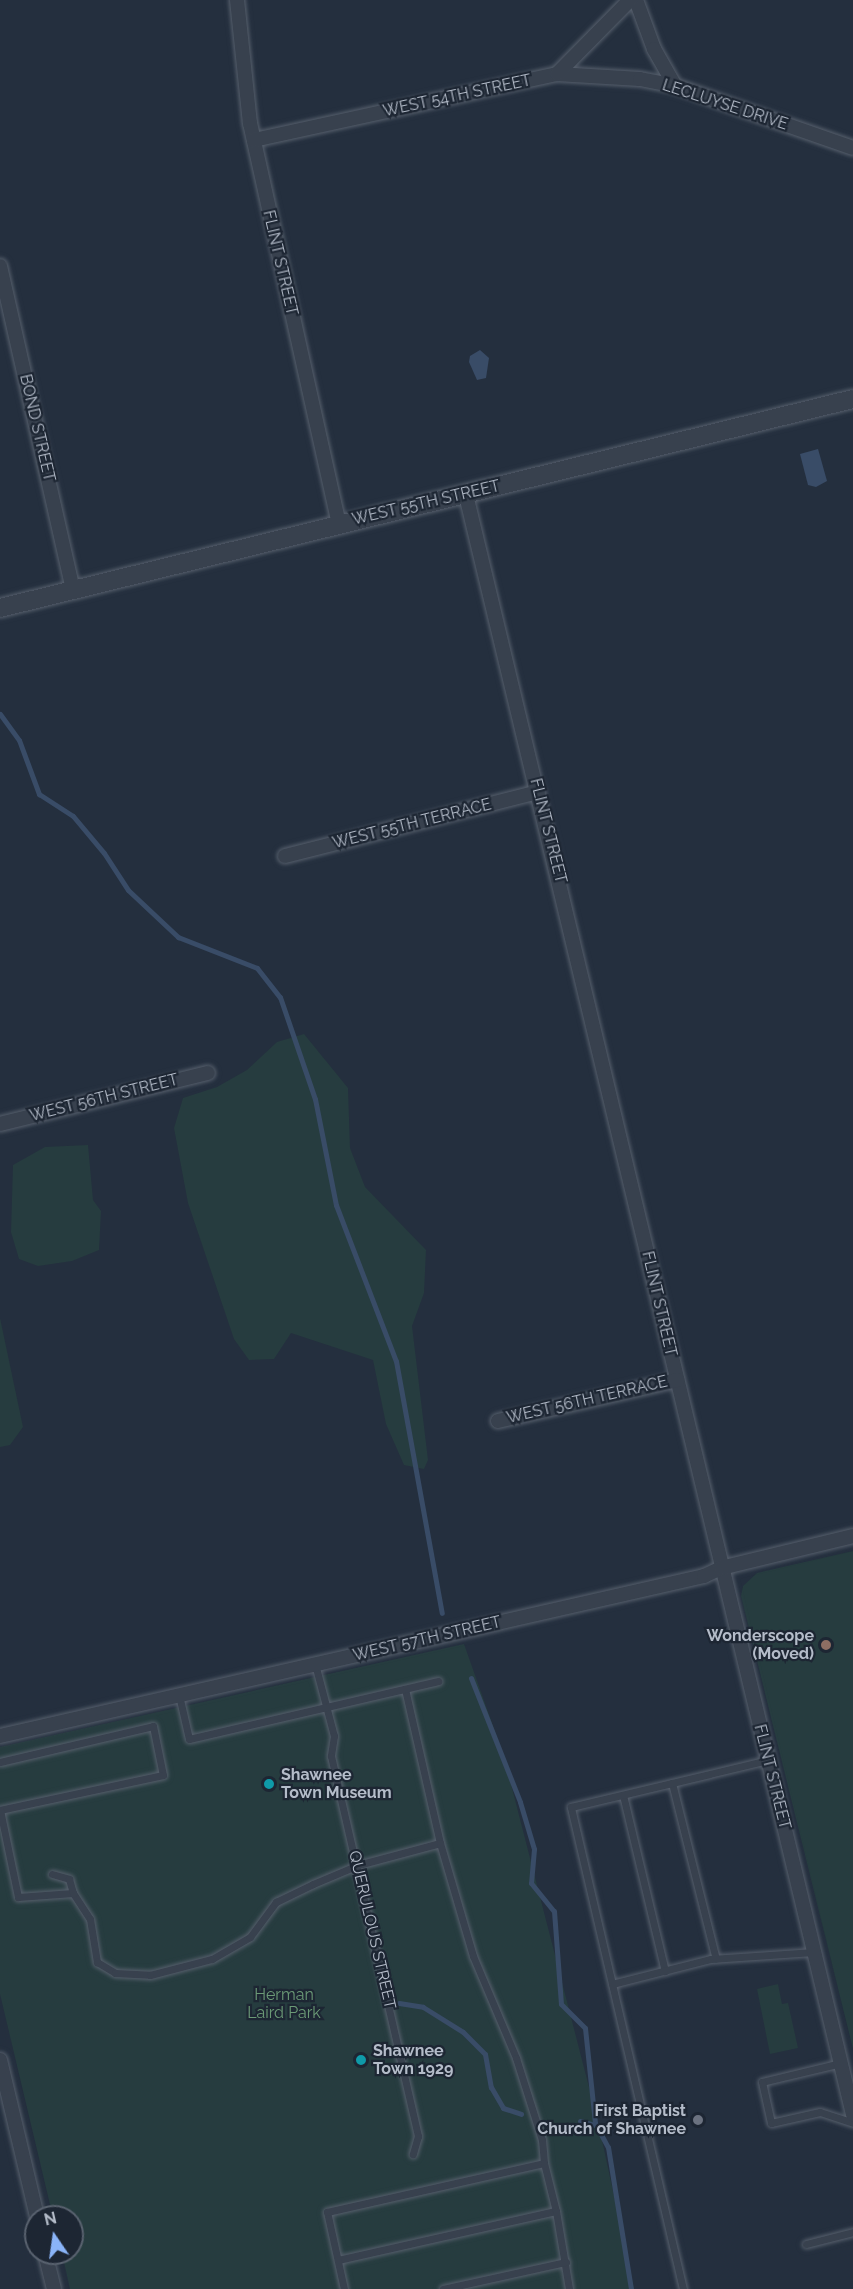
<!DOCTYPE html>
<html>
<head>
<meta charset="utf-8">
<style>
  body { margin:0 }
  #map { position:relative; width:853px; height:2289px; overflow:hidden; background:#242f3e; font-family:Raleway,sans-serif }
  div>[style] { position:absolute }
  .green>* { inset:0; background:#263c3f }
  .water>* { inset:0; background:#394c67 }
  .stream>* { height:5px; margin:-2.5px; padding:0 2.5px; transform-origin:2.5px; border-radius:2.5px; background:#394c67 }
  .roads { filter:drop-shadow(0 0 2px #565f6c) drop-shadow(0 0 2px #565f6c) }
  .service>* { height:7px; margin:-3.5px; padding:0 3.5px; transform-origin:3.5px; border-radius:3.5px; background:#38414e }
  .minor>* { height:14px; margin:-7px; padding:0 7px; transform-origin:7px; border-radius:7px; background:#38414e }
  .tertiary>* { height:18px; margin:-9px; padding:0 9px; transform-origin:9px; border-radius:9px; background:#38414e }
  .dots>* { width:16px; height:16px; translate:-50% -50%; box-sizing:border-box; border:3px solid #1d2633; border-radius:50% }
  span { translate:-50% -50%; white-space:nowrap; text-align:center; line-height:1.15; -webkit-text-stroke:4.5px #1d2633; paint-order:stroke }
  .street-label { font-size:16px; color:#b4bcc9 }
  .poi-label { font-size:16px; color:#b4bcc9; font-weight:700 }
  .right { translate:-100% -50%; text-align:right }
  .left { translate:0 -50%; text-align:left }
  .park-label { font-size:16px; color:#6b9a76 }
  .north { position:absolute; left:24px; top:2205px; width:60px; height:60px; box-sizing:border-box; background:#1d2633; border:2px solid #59626f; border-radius:50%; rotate:347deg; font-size:16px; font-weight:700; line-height:24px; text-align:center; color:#b4bcc9 }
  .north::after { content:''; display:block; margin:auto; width:21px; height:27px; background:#8ab4f8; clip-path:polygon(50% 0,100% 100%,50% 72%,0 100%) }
</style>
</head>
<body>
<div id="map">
  <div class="green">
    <div style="clip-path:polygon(304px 1034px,348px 1088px,350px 1148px,365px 1187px,426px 1250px,424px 1293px,412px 1326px,428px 1460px,424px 1469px,404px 1465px,386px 1424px,373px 1360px,291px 1333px,274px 1359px,249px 1360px,234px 1339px,188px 1203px,174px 1128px,183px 1098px,217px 1087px,247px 1070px,277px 1042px)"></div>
    <div style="clip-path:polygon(88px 1145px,93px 1200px,101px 1211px,99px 1250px,72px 1261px,38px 1266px,19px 1259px,11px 1232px,13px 1165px,45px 1147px)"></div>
    <div style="clip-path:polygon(0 1318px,23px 1427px,10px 1445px,0 1447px)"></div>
    <div style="clip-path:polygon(853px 1551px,853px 2049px,741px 1596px,743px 1586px,757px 1573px)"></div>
    <div style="clip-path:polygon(464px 1644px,504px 1757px,599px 2126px,634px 2289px,70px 2289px,62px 2253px,72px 2253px,72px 2217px,53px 2217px,0 1994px,0 1747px)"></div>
    <div style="clip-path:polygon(778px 1984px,782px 2004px,788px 2003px,798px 2048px,770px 2054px,757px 1989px)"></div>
  </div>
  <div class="water">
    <div style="clip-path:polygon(480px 350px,489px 358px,486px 378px,477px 380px,469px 362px,470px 356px)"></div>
    <div style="clip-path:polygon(818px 449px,827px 481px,816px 487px,808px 485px,800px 454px)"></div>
  </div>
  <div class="stream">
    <div style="left:0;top:714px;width:32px;rotate:54deg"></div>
    <div style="left:19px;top:740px;width:58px;rotate:69.7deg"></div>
    <div style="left:39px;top:794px;width:40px;rotate:32.9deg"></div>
    <div style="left:73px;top:816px;width:48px;rotate:50deg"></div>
    <div style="left:104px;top:853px;width:44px;rotate:57deg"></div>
    <div style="left:128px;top:890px;width:69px;rotate:43.2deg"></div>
    <div style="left:178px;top:937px;width:85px;rotate:21.4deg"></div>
    <div style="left:257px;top:968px;width:37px;rotate:52deg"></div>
    <div style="left:280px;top:997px;width:108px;rotate:71.1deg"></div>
    <div style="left:315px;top:1099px;width:108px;rotate:78.8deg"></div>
    <div style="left:336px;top:1205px;width:167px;rotate:69deg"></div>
    <div style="left:396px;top:1361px;width:256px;rotate:79.7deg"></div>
    <div style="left:471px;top:1678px;width:133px;rotate:68.4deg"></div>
    <div style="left:520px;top:1802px;width:49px;rotate:73.4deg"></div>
    <div style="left:534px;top:1849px;width:34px;rotate:95deg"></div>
    <div style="left:531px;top:1883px;width:36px;rotate:51deg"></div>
    <div style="left:554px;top:1911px;width:93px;rotate:85.7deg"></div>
    <div style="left:561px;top:2004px;width:34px;rotate:45deg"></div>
    <div style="left:585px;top:2028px;width:96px;rotate:84deg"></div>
    <div style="left:595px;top:2123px;width:27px;rotate:62deg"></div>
    <div style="left:608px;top:2147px;width:144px;rotate:80.8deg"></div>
    <div style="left:399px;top:2003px;width:24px;rotate:9deg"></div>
    <div style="left:423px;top:2007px;width:47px;rotate:32deg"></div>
    <div style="left:463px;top:2032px;width:31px;rotate:45deg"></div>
    <div style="left:485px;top:2054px;width:34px;rotate:80deg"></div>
    <div style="left:491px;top:2087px;width:24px;rotate:60deg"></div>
    <div style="left:503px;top:2108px;width:19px;rotate:18deg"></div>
    <div style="left:580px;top:2121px;width:16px;rotate:15deg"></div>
  </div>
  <div class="roads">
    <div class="service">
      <div style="left:315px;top:1664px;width:74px;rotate:75.2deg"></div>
      <div style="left:334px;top:1736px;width:20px;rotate:99deg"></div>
      <div style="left:331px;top:1756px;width:390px;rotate:77.1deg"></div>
      <div style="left:418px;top:2136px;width:19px;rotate:106deg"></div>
      <div style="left:405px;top:1689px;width:158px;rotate:77.2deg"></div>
      <div style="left:179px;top:1695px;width:45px;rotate:77.2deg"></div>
      <div style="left:189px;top:1739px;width:256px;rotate:-13.1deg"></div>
      <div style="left:0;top:1762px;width:157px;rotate:-13.2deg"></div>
      <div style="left:153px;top:1726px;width:50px;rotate:78.5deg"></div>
      <div style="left:163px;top:1775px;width:167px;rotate:167.9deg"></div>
      <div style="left:672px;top:1783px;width:181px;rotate:76deg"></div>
      <div style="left:623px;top:1795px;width:181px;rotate:76.6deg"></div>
      <div style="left:0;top:1810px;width:89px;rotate:78.3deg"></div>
      <div style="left:18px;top:1897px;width:55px;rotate:-4.2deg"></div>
      <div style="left:73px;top:1893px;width:31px;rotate:57deg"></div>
      <div style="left:90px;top:1919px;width:44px;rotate:80.8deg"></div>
      <div style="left:97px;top:1962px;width:21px;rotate:31deg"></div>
      <div style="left:115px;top:1973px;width:35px;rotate:3deg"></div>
      <div style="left:150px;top:1975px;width:64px;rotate:-14.5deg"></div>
      <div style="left:212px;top:1959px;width:44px;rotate:-30.1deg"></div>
      <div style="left:250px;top:1937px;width:44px;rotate:-53.4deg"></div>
      <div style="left:276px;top:1902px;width:41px;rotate:-25.9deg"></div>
      <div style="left:313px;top:1884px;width:49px;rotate:-22.9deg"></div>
      <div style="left:358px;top:1865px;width:85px;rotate:-15deg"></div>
      <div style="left:440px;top:1843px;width:118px;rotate:73.7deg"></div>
      <div style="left:473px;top:1956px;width:111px;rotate:67.1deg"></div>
      <div style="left:516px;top:2058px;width:86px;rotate:72.4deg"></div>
      <div style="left:542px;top:2140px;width:23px;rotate:85deg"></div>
      <div style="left:52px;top:1874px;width:18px;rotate:16deg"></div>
      <div style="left:69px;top:1879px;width:15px;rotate:74deg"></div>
      <div style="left:612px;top:1984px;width:102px;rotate:-14.2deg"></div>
      <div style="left:711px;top:1959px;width:103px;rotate:-3.9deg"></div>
      <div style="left:841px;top:2063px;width:81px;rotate:166.5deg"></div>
      <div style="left:762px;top:2082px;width:42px;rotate:77.6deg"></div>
      <div style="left:771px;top:2123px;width:50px;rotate:-12.7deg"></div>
      <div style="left:820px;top:2112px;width:35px;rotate:18deg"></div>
      <div style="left:806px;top:2244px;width:49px;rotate:-14.3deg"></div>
      <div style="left:338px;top:2260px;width:223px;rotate:-12.7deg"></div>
      <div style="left:344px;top:2289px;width:79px;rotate:-102.4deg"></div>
      <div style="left:327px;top:2212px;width:222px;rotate:-12.7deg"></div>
      <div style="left:544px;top:2163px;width:49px;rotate:76deg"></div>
      <div style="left:556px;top:2211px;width:79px;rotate:80.5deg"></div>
      <div style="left:443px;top:2289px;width:126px;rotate:-12.4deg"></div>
      <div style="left:683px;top:2289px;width:495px;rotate:-103.1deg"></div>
      <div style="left:571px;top:1807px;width:203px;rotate:-13.4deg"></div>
    </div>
    <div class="minor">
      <div style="left:237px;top:0;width:124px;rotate:84deg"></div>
      <div style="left:250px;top:123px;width:410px;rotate:77.5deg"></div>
      <div style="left:636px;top:0;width:52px;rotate:69.8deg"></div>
      <div style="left:654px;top:49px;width:43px;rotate:60.4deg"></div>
      <div style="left:557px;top:74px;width:83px;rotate:3.4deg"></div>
      <div style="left:640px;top:79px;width:36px;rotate:11deg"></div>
      <div style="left:675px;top:86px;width:188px;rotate:19.2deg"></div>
      <div style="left:254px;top:140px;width:310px;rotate:-12.3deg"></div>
      <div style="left:557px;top:74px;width:104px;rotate:-45.4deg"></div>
      <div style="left:0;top:266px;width:332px;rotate:77.3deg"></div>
      <div style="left:466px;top:495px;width:1665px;rotate:76.56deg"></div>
      <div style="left:285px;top:856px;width:261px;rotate:-14.2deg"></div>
      <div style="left:0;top:1124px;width:214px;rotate:-13.8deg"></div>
      <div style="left:498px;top:1421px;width:184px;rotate:-12.9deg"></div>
      <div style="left:0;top:1736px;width:722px;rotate:-12.8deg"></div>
      <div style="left:704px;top:1576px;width:19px;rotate:-25deg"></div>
      <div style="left:721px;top:1568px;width:136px;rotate:-13.6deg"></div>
      <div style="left:0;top:2060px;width:161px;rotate:76.7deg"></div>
      <div style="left:45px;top:2253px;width:37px;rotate:76deg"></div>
    </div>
    <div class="tertiary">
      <div style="left:0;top:608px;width:878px;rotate:-13.77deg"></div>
    </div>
  </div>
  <div class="dots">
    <div style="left:826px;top:1645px;background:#8d6e63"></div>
    <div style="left:269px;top:1784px;background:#0f9aa8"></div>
    <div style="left:361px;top:2060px;background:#0f9aa8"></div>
    <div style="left:698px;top:2120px;background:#6b7280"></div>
  </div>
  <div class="street-label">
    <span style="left:457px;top:96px;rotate:-12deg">WEST 54TH STREET</span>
    <span style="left:725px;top:105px;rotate:18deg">LECLUYSE DRIVE</span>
    <span style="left:280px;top:263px;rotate:77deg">FLINT STREET</span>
    <span style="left:37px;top:428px;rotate:77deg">BOND STREET</span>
    <span style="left:426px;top:503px;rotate:-13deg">WEST 55TH STREET</span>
    <span style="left:412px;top:824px;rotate:-14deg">WEST 55TH TERRACE</span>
    <span style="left:548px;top:831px;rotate:76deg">FLINT STREET</span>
    <span style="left:104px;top:1098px;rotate:-14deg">WEST 56TH STREET</span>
    <span style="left:659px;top:1304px;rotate:77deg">FLINT STREET</span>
    <span style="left:587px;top:1400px;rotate:-13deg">WEST 56TH TERRACE</span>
    <span style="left:427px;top:1639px;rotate:-13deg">WEST 57TH STREET</span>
    <span style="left:772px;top:1777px;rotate:76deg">FLINT STREET</span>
    <span style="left:372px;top:1930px;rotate:77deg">QUERULOUS STREET</span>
  </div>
  <div class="poi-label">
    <span class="right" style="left:814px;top:1645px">Wonderscope<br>(Moved)</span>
    <span class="left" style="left:281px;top:1784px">Shawnee<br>Town Museum</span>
    <span class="left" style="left:373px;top:2060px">Shawnee<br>Town 1929</span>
    <span class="right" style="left:686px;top:2120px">First Baptist<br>Church of Shawnee</span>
  </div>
  <div class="park-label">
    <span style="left:284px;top:2004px">Herman<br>Laird Park</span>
  </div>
  <div class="north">N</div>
</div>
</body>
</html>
